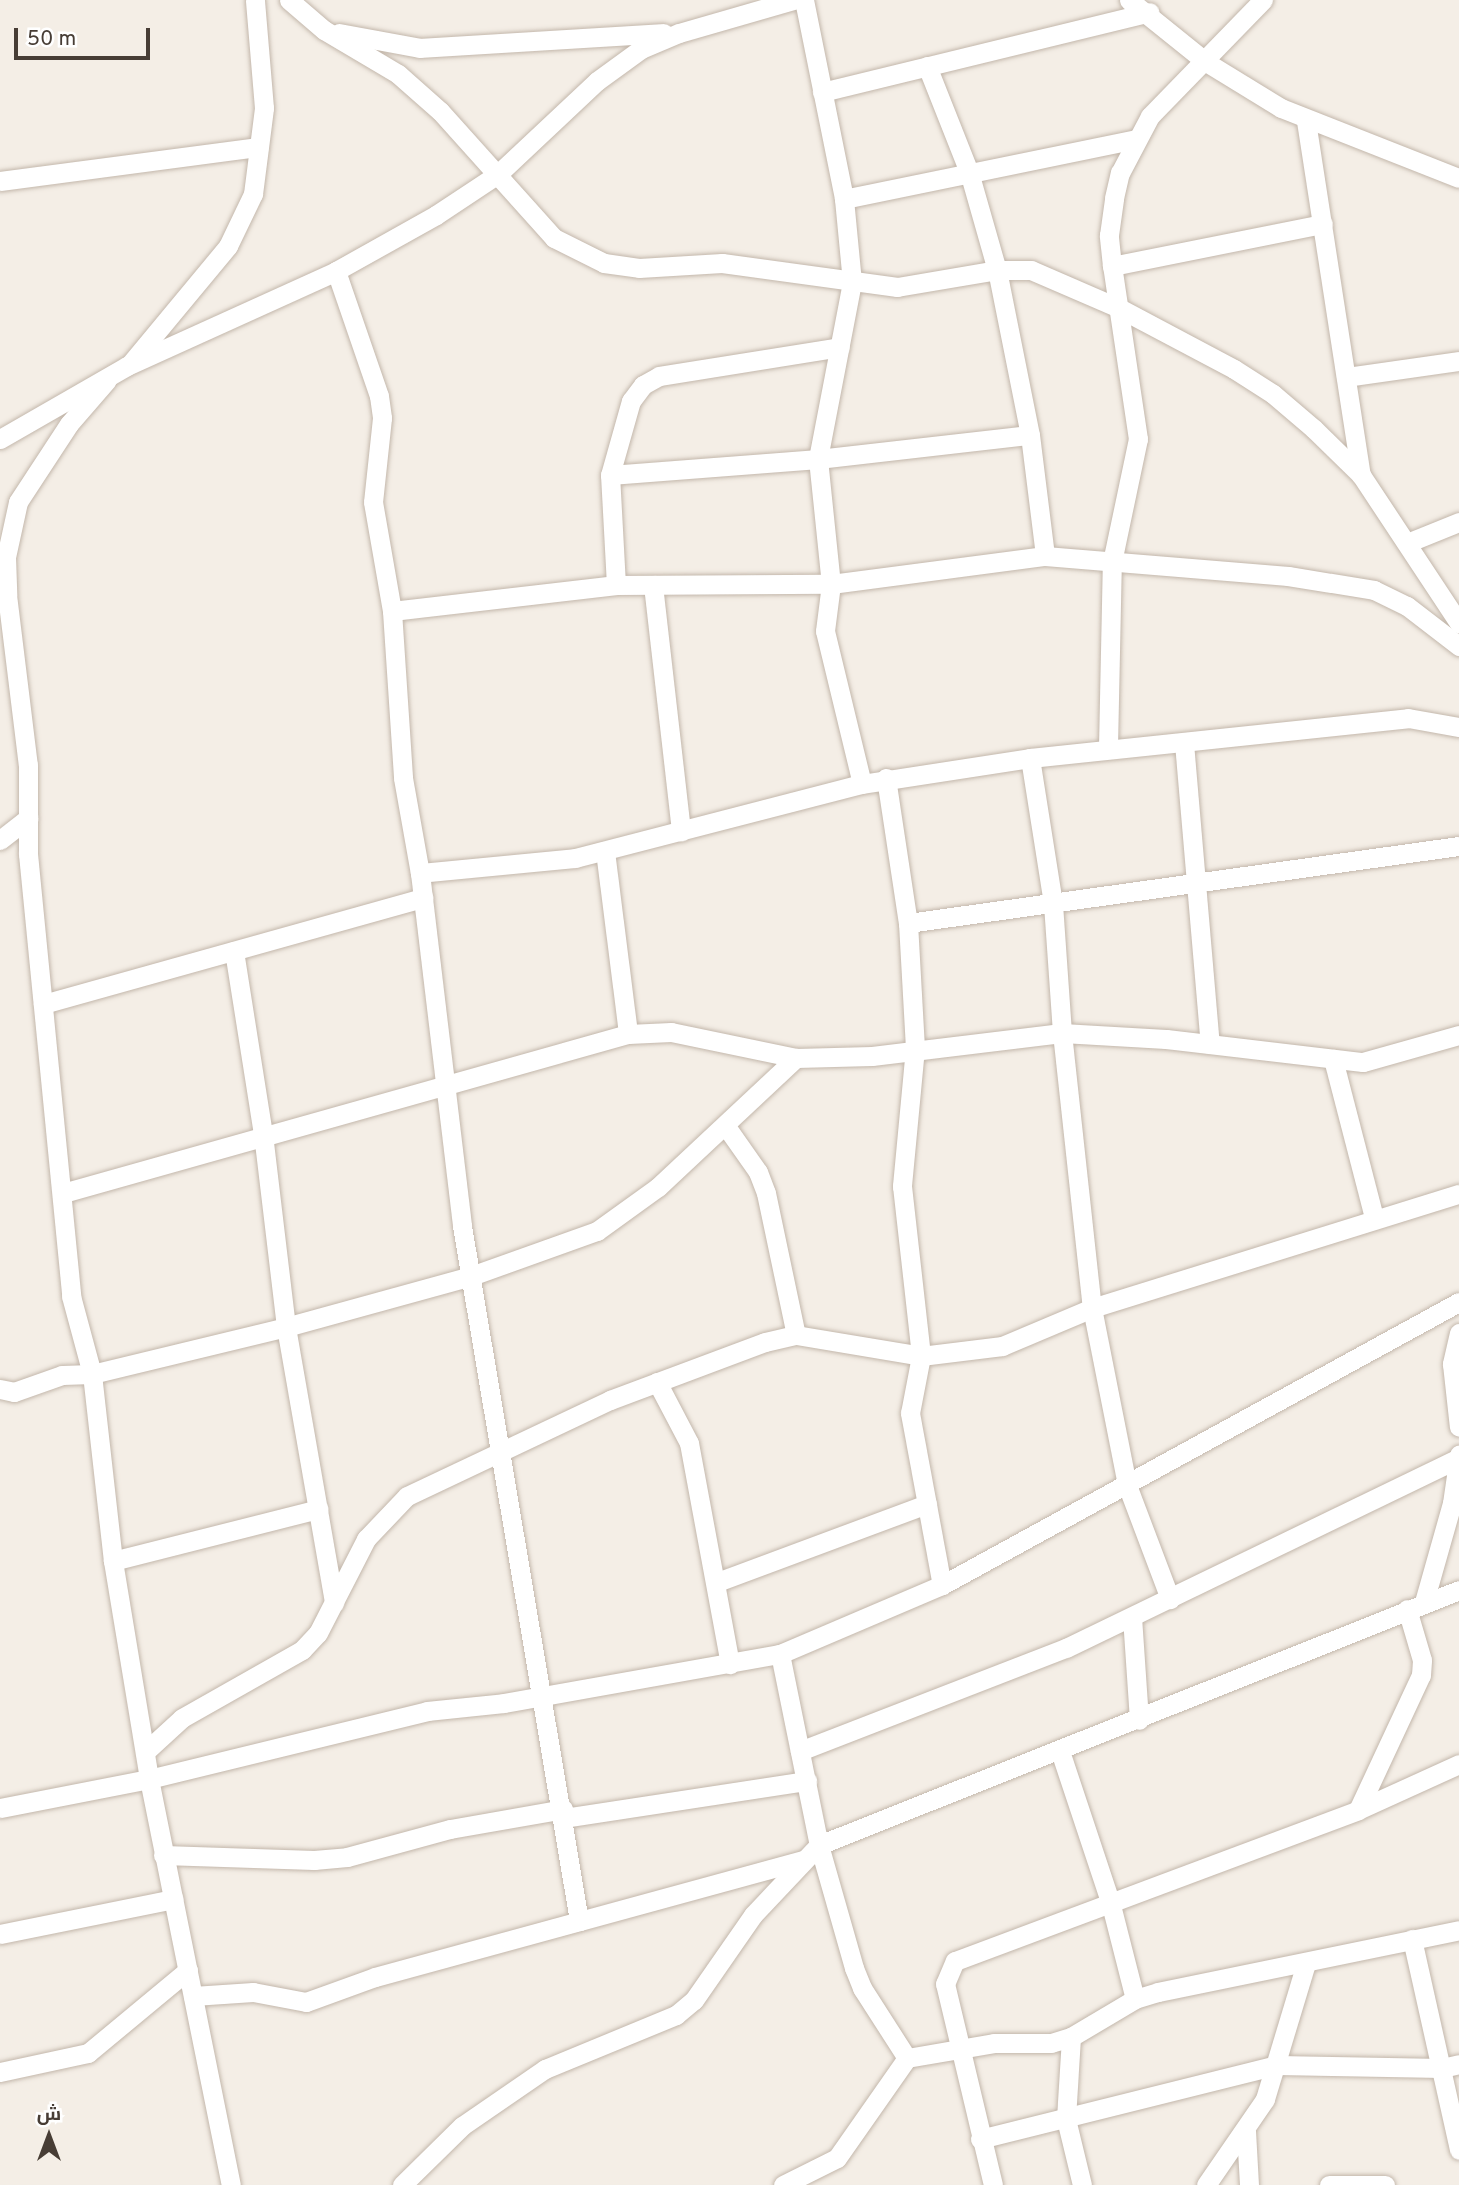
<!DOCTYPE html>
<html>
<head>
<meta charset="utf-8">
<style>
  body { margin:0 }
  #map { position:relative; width:1459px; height:2185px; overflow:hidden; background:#f4eee6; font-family:Overpass,Cairo,sans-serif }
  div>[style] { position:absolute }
  .roads { filter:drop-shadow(0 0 2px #c3b7ab) drop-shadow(0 0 2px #c3b7ab) }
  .minor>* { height:19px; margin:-9.5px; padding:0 9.5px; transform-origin:9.5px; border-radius:9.5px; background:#fff }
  span { translate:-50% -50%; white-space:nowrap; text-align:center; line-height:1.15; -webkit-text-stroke:5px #fff; paint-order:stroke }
  .north { position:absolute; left:14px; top:2101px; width:70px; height:70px; -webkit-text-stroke:5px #fff; paint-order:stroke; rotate:0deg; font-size:19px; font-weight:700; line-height:28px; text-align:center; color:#473d35 }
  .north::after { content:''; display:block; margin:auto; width:24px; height:32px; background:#473d35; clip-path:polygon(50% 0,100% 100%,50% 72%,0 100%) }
  .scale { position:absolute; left:14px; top:28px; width:136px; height:32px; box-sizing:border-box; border:4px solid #473d35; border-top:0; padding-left:9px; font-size:21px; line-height:24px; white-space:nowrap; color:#473d35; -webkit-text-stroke:5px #fff; paint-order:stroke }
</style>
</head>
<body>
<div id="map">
  <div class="roads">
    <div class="minor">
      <div style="left:289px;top:0;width:46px;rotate:40.6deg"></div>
      <div style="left:324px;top:30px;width:86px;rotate:30.7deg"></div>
      <div style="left:398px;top:74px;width:56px;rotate:41.4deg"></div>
      <div style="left:440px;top:111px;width:171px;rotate:48.1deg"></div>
      <div style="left:554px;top:238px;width:56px;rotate:26.6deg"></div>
      <div style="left:604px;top:263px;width:35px;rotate:8deg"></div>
      <div style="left:639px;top:268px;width:83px;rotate:-3.4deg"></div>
      <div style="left:722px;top:263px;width:177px;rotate:7.8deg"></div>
      <div style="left:897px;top:287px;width:101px;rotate:-9.6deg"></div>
      <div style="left:997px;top:270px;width:34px"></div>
      <div style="left:1031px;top:270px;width:96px;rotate:23.4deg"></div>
      <div style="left:1119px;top:308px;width:130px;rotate:27.9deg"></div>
      <div style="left:1234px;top:369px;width:46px;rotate:32.7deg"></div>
      <div style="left:1273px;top:394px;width:54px;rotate:40.5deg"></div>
      <div style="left:1314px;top:429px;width:66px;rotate:44.4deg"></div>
      <div style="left:1361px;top:475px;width:178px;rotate:56.5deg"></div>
      <div style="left:804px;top:0;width:203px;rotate:78.6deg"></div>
      <div style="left:844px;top:199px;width:83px;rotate:84.5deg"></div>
      <div style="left:852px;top:282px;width:180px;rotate:100.9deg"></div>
      <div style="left:818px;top:459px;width:126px;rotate:84.1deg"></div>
      <div style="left:831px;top:584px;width:47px;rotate:97.3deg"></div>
      <div style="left:825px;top:631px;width:157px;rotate:76.4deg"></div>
      <div style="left:1129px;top:0;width:99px;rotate:38.8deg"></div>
      <div style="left:1206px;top:62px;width:88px;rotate:31.5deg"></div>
      <div style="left:1281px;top:108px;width:191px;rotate:21.5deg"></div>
      <div style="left:339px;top:33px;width:82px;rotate:10.5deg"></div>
      <div style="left:420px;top:48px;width:244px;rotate:-3.5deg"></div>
      <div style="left:927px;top:66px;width:114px;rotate:68.4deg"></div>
      <div style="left:969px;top:172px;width:102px;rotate:74.1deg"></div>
      <div style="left:997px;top:270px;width:168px;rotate:78.7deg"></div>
      <div style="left:1030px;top:435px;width:122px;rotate:82.9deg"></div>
      <div style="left:822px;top:92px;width:337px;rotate:-13.7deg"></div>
      <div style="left:1306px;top:121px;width:358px;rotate:81.2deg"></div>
      <div style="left:0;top:181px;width:261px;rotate:-7.5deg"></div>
      <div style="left:844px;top:199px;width:299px;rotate:-11.6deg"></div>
      <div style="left:1112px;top:266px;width:215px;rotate:-11.3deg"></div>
      <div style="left:336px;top:271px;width:132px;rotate:71deg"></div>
      <div style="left:379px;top:396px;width:22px;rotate:82deg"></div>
      <div style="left:382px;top:418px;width:84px;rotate:96.1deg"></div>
      <div style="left:373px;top:502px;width:111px;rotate:80.1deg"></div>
      <div style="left:392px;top:611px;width:167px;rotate:86.2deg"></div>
      <div style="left:403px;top:778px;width:97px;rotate:79.9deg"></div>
      <div style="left:420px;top:873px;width:355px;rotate:83.2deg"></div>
      <div style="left:462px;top:1226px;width:705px;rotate:80.44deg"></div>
      <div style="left:131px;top:363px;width:152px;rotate:-50.3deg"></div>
      <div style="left:228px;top:246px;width:58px;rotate:-64.3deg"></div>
      <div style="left:253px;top:194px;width:87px;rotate:-82.7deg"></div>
      <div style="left:264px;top:108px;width:108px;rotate:-94.8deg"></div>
      <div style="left:1346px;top:377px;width:114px;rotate:-8.1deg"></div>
      <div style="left:107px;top:380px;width:58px;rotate:130.8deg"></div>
      <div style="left:69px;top:424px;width:93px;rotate:123.2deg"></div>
      <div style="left:18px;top:502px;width:56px;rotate:102.3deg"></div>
      <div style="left:6px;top:557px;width:38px;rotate:88deg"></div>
      <div style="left:7px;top:595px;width:171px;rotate:83deg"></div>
      <div style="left:28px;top:765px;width:89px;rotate:90deg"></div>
      <div style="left:28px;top:854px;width:444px;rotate:84.4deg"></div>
      <div style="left:71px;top:1296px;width:81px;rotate:74.9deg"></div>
      <div style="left:92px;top:1374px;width:188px;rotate:83.6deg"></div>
      <div style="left:113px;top:1561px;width:221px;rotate:80.6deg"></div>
      <div style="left:149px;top:1779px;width:414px;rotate:78.6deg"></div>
      <div style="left:0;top:439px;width:146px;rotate:-29.9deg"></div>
      <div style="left:127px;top:366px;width:230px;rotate:-24.4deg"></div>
      <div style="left:336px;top:271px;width:115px;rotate:-29.2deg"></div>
      <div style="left:436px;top:215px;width:74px;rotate:-33.5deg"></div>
      <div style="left:498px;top:174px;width:136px;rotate:-43.2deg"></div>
      <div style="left:597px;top:81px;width:54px;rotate:-36deg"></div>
      <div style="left:641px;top:49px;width:41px;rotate:-22.8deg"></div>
      <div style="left:679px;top:33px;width:119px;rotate:-16.1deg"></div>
      <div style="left:610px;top:475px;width:209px;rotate:-4.4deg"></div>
      <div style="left:818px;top:459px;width:213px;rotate:-6.5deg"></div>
      <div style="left:1407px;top:543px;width:56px;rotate:-22deg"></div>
      <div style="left:616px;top:585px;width:110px;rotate:-93.1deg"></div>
      <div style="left:610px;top:475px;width:77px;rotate:-74.2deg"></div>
      <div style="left:631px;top:401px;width:20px;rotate:-53deg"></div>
      <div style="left:643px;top:385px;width:18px;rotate:-29deg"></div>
      <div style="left:659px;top:376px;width:183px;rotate:-9.1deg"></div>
      <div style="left:653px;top:585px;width:248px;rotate:83.5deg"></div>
      <div style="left:392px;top:611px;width:226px;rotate:-6.6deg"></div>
      <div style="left:616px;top:585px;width:215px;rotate:-0.3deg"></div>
      <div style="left:831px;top:584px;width:216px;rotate:-7.5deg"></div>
      <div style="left:1045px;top:556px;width:244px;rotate:4.7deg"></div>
      <div style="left:1288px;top:576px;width:87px;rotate:9.2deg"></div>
      <div style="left:1374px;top:590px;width:37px;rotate:26deg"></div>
      <div style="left:1407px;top:606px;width:66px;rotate:37.6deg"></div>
      <div style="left:1184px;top:743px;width:302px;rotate:85.1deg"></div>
      <div style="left:1108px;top:747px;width:185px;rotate:-88.8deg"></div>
      <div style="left:1112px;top:562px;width:126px;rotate:-78.1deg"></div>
      <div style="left:1138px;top:439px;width:175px;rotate:-98.5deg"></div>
      <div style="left:1112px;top:266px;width:31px;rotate:-96deg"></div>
      <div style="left:1109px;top:235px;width:37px;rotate:-82deg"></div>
      <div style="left:1114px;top:198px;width:26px;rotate:-77deg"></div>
      <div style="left:1120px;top:173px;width:64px;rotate:-62.2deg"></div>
      <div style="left:1150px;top:116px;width:162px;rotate:-45.8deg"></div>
      <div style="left:1030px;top:758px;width:148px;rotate:81deg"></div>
      <div style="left:1053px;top:904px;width:129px;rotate:86deg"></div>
      <div style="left:1062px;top:1033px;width:277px;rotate:83.8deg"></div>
      <div style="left:1092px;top:1308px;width:180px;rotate:78.8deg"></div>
      <div style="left:1127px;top:1485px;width:122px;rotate:69.3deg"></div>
      <div style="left:886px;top:778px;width:147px;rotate:81.4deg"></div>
      <div style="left:908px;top:923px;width:125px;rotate:86.8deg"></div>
      <div style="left:915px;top:1048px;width:139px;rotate:95.4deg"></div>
      <div style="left:902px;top:1186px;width:171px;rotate:83.6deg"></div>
      <div style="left:921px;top:1356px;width:58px;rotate:100.9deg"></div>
      <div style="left:910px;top:1413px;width:175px;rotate:79.5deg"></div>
      <div style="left:0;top:840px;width:36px;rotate:-38deg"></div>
      <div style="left:605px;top:851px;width:184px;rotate:82.8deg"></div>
      <div style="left:420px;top:873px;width:156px;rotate:-5.5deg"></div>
      <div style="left:575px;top:858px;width:296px;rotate:-14.5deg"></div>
      <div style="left:862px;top:784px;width:170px;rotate:-8.8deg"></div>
      <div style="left:1030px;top:758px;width:380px;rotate:-6deg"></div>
      <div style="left:1408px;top:718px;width:52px;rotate:10deg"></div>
      <div style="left:908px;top:923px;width:556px;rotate:-7.96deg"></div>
      <div style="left:234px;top:951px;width:185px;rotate:81deg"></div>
      <div style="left:263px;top:1134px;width:194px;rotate:83.2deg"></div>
      <div style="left:286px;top:1327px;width:280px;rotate:80.1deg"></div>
      <div style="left:43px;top:1004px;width:395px;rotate:-15.6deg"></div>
      <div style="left:1333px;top:1059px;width:164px;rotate:75.5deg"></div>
      <div style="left:725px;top:1125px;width:57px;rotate:54.9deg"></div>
      <div style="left:758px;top:1172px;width:22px;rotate:69deg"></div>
      <div style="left:766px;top:1193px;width:145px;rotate:78.1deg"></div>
      <div style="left:63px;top:1193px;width:587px;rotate:-15.72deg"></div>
      <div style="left:628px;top:1034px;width:43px;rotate:-2.7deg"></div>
      <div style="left:671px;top:1032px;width:128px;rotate:11.7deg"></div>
      <div style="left:796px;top:1058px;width:76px;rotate:-1.5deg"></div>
      <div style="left:872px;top:1056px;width:191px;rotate:-6.9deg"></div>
      <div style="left:1062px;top:1033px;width:104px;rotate:3.3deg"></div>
      <div style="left:1166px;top:1039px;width:198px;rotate:6.7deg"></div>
      <div style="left:1363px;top:1062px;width:100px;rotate:-15.7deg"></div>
      <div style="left:1459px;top:1333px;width:32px;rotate:103deg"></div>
      <div style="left:1452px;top:1364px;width:63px;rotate:83.7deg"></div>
      <div style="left:657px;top:1382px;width:69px;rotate:62.3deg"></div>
      <div style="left:689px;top:1443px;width:225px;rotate:79.5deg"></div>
      <div style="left:0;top:1389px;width:14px;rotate:12deg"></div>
      <div style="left:14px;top:1392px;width:51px;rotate:-19.5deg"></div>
      <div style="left:62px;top:1375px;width:30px;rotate:-2deg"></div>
      <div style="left:92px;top:1374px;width:200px;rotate:-13.6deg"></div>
      <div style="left:286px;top:1327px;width:192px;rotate:-15.4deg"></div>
      <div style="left:471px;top:1276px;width:134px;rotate:-19.7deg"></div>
      <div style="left:597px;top:1231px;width:75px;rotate:-35.8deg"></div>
      <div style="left:658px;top:1187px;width:189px;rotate:-43.1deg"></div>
      <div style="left:113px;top:1561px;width:212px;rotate:-14.2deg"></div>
      <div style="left:717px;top:1582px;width:224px;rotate:-20.4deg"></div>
      <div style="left:1424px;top:1602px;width:103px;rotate:-74.2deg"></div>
      <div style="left:1452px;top:1503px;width:49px;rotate:-81.7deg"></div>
      <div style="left:1132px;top:1617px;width:103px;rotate:86.1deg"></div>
      <div style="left:780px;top:1654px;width:195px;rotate:78.5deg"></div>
      <div style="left:819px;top:1845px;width:128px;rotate:74.1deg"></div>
      <div style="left:854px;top:1968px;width:22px;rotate:68deg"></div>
      <div style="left:862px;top:1988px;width:83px;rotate:57.3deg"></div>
      <div style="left:800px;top:1751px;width:285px;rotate:-21.2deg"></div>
      <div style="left:1066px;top:1648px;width:437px;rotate:-25.8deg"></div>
      <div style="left:1060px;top:1751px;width:158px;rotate:71.6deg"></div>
      <div style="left:1110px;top:1901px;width:101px;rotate:75.7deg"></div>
      <div style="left:145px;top:1752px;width:50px;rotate:-42.6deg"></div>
      <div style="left:182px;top:1718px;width:138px;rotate:-29.5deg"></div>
      <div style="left:302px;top:1650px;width:23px;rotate:-47deg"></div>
      <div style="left:318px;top:1633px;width:106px;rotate:-62.9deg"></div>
      <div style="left:366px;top:1539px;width:59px;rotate:-46.4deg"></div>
      <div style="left:407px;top:1496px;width:225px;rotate:-25.3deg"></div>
      <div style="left:610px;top:1400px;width:165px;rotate:-20.5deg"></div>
      <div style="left:765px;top:1342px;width:32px;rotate:-13deg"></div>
      <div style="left:796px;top:1335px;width:127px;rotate:9.5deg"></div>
      <div style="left:921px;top:1356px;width:82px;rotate:-7deg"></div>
      <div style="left:1002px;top:1346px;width:98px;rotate:-22.9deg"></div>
      <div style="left:1092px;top:1308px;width:384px;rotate:-17.3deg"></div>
      <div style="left:0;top:1808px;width:152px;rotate:-11deg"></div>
      <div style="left:149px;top:1779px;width:286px;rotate:-13.7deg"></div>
      <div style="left:427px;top:1711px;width:77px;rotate:-5.9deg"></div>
      <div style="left:504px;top:1703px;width:280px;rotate:-10.1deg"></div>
      <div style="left:780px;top:1654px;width:176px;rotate:-23.1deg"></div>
      <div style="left:942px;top:1585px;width:589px;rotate:-28.7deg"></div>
      <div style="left:1358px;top:1810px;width:149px;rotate:-65deg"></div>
      <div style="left:1421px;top:1675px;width:15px;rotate:-86deg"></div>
      <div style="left:1422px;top:1660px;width:53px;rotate:-106.4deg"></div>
      <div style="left:564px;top:1818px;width:246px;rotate:-8.7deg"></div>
      <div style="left:163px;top:1855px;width:151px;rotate:1.9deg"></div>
      <div style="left:314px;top:1860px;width:33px;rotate:-5deg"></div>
      <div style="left:347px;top:1857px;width:107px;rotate:-15.2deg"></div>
      <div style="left:450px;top:1829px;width:115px;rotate:-10deg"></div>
      <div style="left:0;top:1934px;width:177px;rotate:-11.4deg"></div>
      <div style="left:1412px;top:1939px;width:216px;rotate:77.4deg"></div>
      <div style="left:193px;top:1996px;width:60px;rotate:-3.8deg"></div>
      <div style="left:253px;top:1992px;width:54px;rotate:10.7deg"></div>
      <div style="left:306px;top:2002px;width:73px;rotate:-19.9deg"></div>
      <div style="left:375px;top:1977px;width:445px;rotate:-15.3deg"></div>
      <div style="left:1071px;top:2037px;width:82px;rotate:93.5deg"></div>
      <div style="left:1066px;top:2119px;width:68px;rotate:76.4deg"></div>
      <div style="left:0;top:2072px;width:90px;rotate:-12.2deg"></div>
      <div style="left:88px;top:2053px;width:130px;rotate:-39.7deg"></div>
      <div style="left:1246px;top:2131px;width:54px;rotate:86.8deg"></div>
      <div style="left:980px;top:2139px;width:306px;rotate:-14deg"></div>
      <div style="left:1277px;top:2065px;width:165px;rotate:1deg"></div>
      <div style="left:1442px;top:2068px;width:17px;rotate:-13deg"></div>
      <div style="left:402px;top:2185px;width:84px;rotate:-44.5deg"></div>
      <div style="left:462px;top:2126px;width:101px;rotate:-34.5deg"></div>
      <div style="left:545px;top:2069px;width:142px;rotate:-22.4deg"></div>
      <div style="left:676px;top:2015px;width:23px;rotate:-40deg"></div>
      <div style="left:694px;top:2000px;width:103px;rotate:-55.2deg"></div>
      <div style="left:753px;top:1915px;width:96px;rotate:-46.7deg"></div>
      <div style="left:819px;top:1845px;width:689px;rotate:-21.72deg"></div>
      <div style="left:783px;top:2185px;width:60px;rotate:-26.6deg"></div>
      <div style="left:837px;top:2158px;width:122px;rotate:-55deg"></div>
      <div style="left:907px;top:2058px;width:88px;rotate:-9.8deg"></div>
      <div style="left:994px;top:2043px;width:57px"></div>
      <div style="left:1051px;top:2043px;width:21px;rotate:-17deg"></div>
      <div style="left:1071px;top:2037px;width:74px;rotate:-30.7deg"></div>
      <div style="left:1135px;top:1999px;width:24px;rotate:-17deg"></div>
      <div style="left:1158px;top:1992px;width:307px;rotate:-11.6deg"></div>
      <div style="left:993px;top:2185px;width:207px;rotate:-103.4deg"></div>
      <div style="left:945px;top:1984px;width:25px;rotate:-67deg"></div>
      <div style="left:955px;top:1961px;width:430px;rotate:-20.5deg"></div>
      <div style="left:1358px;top:1810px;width:111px;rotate:-24.5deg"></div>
      <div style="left:1206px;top:2185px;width:104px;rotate:-55.5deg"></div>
      <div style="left:1265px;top:2099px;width:142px;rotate:-73.2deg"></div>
      <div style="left:1329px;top:2185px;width:56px"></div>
    </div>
  </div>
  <div class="north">ش</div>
  <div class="scale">50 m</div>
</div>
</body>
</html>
